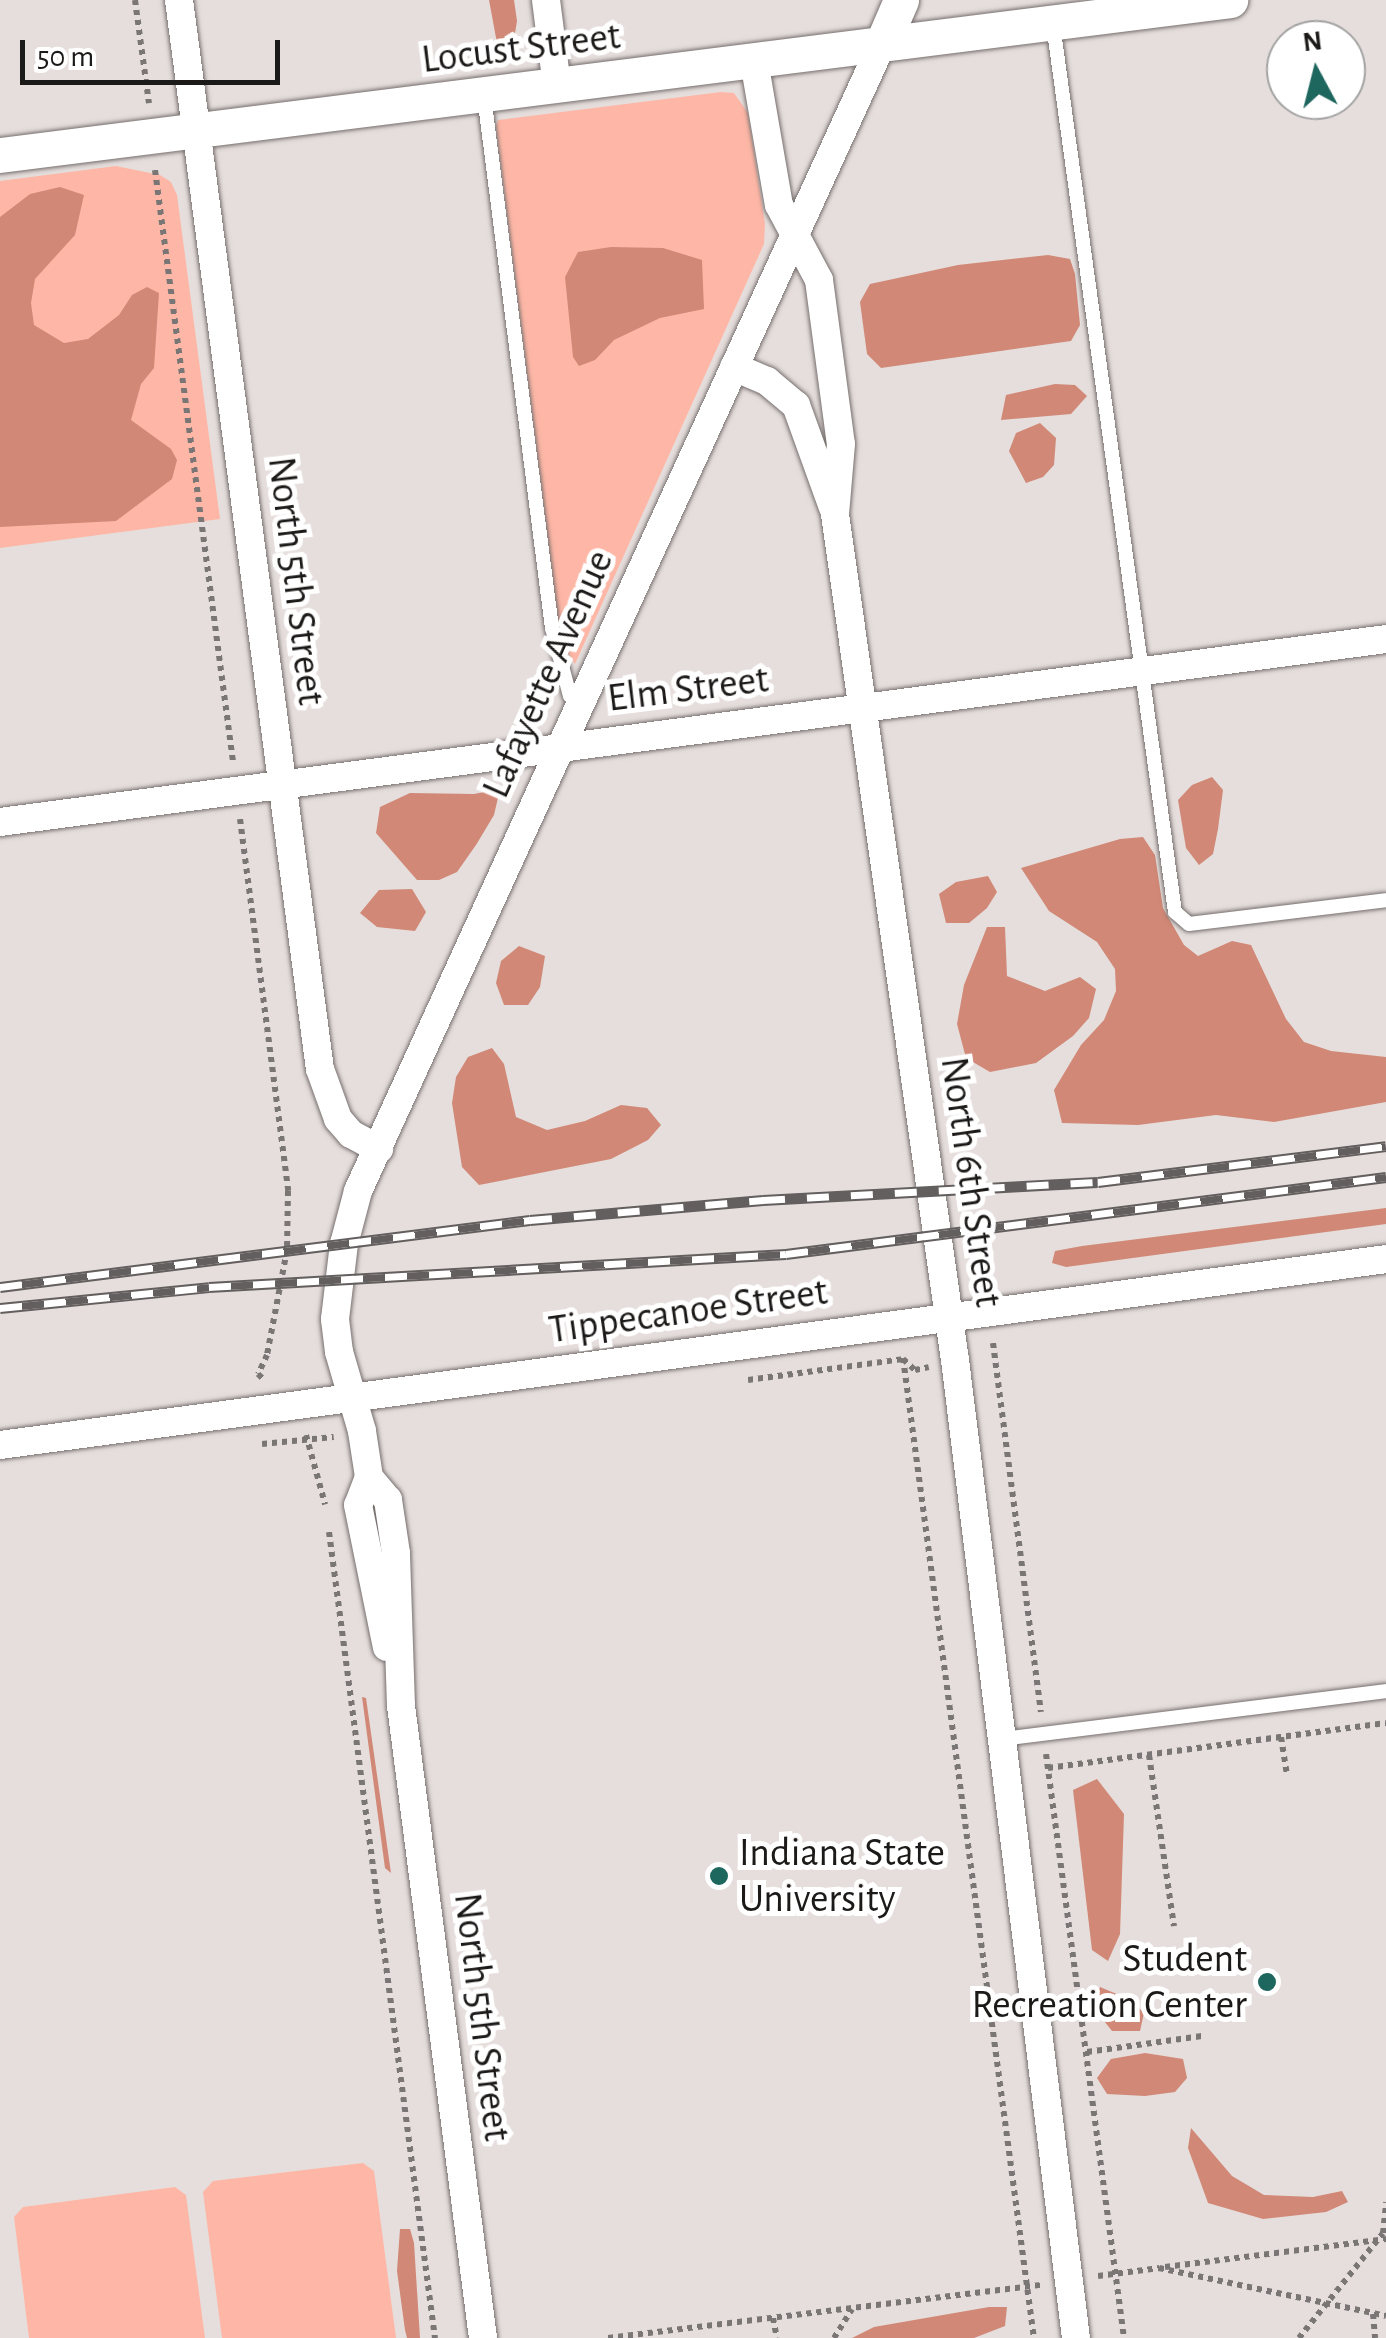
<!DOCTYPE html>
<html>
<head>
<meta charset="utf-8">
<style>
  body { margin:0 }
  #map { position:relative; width:1386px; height:2338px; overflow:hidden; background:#e5dedc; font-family:"Alegreya Sans",sans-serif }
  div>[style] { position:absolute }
  .green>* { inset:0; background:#feb7a6 }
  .forest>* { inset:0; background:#d18876 }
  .path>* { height:6px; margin-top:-3px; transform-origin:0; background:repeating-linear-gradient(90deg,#7a7675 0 5px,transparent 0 10px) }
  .roads { filter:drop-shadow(0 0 2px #766f6e) drop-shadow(0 0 2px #766f6e) }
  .service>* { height:14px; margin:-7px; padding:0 7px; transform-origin:7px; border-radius:7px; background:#fff }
  .minor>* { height:28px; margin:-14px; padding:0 14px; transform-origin:14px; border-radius:14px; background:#fff }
  .tertiary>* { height:35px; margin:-17.5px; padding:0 17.5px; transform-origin:17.5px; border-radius:17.5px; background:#fff }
  .rail>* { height:11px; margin-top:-5.5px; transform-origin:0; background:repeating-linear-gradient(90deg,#fff 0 22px,#635f5e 0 44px); box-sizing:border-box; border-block:2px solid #635f5e }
  .dots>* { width:28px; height:28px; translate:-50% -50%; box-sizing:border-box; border:5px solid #fff; border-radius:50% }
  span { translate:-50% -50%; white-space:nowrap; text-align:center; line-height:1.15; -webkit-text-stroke:10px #fff; paint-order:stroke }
  .street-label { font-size:40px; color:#1c1a19 }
  .poi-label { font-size:40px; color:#1c1a19 }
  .left { translate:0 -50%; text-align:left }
  .right { translate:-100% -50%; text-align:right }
  .north { position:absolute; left:1266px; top:20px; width:100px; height:100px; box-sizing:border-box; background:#fff; border:2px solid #a4a3a3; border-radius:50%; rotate:353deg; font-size:28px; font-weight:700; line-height:40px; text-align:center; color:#1c1a19 }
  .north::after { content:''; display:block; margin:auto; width:35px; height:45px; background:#1e675f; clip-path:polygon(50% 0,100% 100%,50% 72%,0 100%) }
  .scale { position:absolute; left:20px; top:40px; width:260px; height:45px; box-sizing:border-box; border:5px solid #1c1a19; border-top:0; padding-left:12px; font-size:30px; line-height:35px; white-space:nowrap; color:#1c1a19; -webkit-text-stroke:8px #fff; paint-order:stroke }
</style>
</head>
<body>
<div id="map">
  <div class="green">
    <div style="clip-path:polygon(721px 92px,734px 93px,748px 113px,765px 224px,764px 244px,575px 664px,561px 643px,496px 126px,498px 120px)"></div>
    <div style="clip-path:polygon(116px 166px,160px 175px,171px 182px,177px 195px,220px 519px,0 548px,0 181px)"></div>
    <div style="clip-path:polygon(363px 2163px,374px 2171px,396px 2338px,222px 2338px,203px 2192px,213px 2181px)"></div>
    <div style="clip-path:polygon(175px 2187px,186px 2195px,205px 2338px,29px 2338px,14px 2217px,23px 2207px)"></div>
  </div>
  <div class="forest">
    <div style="clip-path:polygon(489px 0,514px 0,517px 21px,512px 51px,497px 43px)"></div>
    <div style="clip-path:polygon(60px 187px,84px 195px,75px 235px,35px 279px,31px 303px,34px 325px,64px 343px,88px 339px,119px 315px,132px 295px,147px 287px,159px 293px,154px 368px,141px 384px,131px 420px,171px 449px,177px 460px,172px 479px,116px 521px,0 527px,0 217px,30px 194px)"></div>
    <div style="clip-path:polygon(611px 247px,663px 248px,702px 260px,704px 309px,660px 318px,614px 340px,595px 360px,579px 366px,573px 357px,565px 277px,578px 252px)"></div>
    <div style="clip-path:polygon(1048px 255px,1070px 259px,1075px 274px,1080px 325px,1071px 341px,881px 368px,867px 354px,860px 302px,870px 284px,958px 265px)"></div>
    <div style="clip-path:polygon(1055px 384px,1075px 385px,1087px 396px,1071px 414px,1001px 420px,1006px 395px)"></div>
    <div style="clip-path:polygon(1040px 423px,1056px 438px,1054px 465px,1043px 477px,1026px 483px,1009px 451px,1016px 433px)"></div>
    <div style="clip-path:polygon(1212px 777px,1223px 790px,1218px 829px,1213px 854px,1199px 865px,1186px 848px,1178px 800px,1192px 785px)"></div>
    <div style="clip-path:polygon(500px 789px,494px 815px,476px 845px,457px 872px,439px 880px,417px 880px,376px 833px,380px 807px,410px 793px,474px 794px)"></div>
    <div style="clip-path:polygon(1143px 837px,1155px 855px,1163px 908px,1184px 945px,1198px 956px,1232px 941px,1251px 945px,1286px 1019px,1304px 1042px,1331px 1051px,1386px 1057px,1386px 1102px,1274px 1122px,1216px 1115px,1138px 1125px,1062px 1123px,1054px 1090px,1081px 1045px,1104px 1020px,1116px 991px,1115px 969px,1097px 942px,1049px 911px,1021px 868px,1120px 839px)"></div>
    <div style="clip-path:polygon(988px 876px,997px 892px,987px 908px,969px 923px,946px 923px,939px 894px,956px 882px)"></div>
    <div style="clip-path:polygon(412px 889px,426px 912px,415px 931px,377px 927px,360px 913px,379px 890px)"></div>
    <div style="clip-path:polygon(987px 927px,1005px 927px,1007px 976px,1045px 991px,1080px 977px,1096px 989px,1089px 1018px,1073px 1036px,1036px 1063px,990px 1072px,966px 1058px,957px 1024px,964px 985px)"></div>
    <div style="clip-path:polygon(519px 946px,545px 956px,540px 987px,528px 1005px,504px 1005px,496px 983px,501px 961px)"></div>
    <div style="clip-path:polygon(492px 1048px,504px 1064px,516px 1117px,547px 1130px,585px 1121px,621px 1105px,647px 1108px,661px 1125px,648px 1140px,611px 1159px,479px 1185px,462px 1167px,452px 1103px,456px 1077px,468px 1057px)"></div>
    <div style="clip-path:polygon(1386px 1208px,1386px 1224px,1066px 1267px,1052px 1263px,1055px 1251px,1082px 1246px)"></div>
    <div style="clip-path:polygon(362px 1697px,366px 1698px,391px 1873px,385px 1868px)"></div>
    <div style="clip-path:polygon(1097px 1779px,1124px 1814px,1120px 1934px,1108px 1961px,1092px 1950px,1073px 1790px)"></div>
    <div style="clip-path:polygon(1100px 1987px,1131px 2000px,1144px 2013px,1140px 2031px,1112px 2031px,1093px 2007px)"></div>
    <div style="clip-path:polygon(1145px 2053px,1183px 2059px,1187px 2078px,1175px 2092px,1145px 2096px,1107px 2094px,1097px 2078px,1111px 2059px)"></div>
    <div style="clip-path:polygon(1191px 2128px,1232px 2176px,1264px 2195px,1313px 2197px,1342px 2191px,1348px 2202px,1326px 2212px,1263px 2219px,1208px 2203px,1188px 2148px)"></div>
    <div style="clip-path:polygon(400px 2229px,410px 2229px,414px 2243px,420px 2338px,407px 2338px,405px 2330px,397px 2271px)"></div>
    <div style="clip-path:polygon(989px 2307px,1007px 2307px,1005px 2326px,974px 2338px,852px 2338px,874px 2327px)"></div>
  </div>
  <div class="path">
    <div style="left:135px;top:0;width:104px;rotate:82.3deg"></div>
    <div style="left:155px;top:170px;width:597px;rotate:82.49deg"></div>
    <div style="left:240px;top:819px;width:375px;rotate:82.6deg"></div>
    <div style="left:288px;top:1191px;width:59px;rotate:91deg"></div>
    <div style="left:287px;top:1250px;width:107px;rotate:100.8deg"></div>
    <div style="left:267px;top:1355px;width:21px;rotate:115deg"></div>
    <div style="left:258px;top:1374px;width:6px;rotate:45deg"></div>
    <div style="left:993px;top:1343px;width:372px;rotate:82.6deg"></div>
    <div style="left:903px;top:1358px;width:989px;rotate:82.39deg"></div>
    <div style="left:748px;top:1380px;width:156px;rotate:-7.7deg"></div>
    <div style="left:903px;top:1359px;width:16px;rotate:43deg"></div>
    <div style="left:915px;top:1370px;width:14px;rotate:-12deg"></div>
    <div style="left:306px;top:1435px;width:72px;rotate:74.6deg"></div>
    <div style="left:262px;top:1444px;width:72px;rotate:-5.6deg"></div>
    <div style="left:329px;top:1532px;width:813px;rotate:82.51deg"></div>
    <div style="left:1281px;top:1737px;width:38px;rotate:81deg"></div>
    <div style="left:1046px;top:1754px;width:589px;rotate:82.39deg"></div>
    <div style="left:1149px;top:1755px;width:173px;rotate:81.7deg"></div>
    <div style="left:1048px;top:1768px;width:341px;rotate:-7.6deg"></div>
    <div style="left:1087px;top:2052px;width:116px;rotate:-7.9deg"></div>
    <div style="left:1165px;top:2267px;width:223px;rotate:-7.2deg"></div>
    <div style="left:1098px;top:2276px;width:62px;rotate:-7.5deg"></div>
    <div style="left:1159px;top:2268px;width:232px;rotate:11.9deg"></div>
    <div style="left:1373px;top:2314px;width:24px;rotate:85deg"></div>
    <div style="left:773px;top:2318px;width:20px;rotate:79deg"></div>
    <div style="left:608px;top:2338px;width:436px;rotate:-7deg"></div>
    <div style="left:834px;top:2338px;width:34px;rotate:-58deg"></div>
    <div style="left:1299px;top:2338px;width:134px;rotate:-51.3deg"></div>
    <div style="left:1383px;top:2233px;width:31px;rotate:-84deg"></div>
  </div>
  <div class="roads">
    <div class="service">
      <div style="left:1053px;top:24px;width:896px;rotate:82.18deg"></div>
      <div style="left:1175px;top:912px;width:18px;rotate:41deg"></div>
      <div style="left:1189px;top:924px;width:198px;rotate:-6.9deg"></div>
      <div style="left:484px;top:96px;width:536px;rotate:82.72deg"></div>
      <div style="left:552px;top:628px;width:70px;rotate:75.2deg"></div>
      <div style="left:570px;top:696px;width:14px;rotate:30deg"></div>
      <div style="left:1002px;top:1739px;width:387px;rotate:-7.1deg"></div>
    </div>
    <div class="minor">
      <div style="left:179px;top:0;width:1078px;rotate:82.49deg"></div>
      <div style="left:320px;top:1069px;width:53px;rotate:70.2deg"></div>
      <div style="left:338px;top:1119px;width:20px;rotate:49deg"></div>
      <div style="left:351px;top:1134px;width:32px;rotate:28deg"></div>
      <div style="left:546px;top:0;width:87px;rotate:82.7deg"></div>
      <div style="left:754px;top:61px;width:146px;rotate:80.2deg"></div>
      <div style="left:779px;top:205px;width:85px;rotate:61.9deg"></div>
      <div style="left:819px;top:280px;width:165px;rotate:82.4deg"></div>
      <div style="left:841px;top:444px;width:70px;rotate:94.9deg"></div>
      <div style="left:835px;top:514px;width:854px;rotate:81.93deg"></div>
      <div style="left:955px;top:1360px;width:985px;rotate:82.95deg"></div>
      <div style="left:734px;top:367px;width:36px;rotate:23deg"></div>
      <div style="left:767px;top:381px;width:38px;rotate:40deg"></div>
      <div style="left:796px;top:405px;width:109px;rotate:70.2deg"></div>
      <div style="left:0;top:822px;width:1398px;rotate:-7.52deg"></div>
      <div style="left:0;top:1445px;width:1398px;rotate:-7.64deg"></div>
      <div style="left:369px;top:1477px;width:30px;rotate:111deg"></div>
      <div style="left:358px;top:1505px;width:145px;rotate:78.5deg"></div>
      <div style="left:483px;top:2338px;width:637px;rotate:-97.39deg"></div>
      <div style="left:401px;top:1706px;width:153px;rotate:-91.9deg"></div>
      <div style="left:396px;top:1553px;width:54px;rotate:-98.6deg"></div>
      <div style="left:388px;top:1500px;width:30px;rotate:-130deg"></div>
      <div style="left:369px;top:1477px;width:47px;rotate:-98.7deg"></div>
      <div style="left:362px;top:1431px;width:82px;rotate:-106.2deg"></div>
      <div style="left:339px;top:1352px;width:33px;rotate:-97deg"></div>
      <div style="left:335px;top:1319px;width:76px;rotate:-83.2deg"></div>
      <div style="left:344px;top:1244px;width:55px;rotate:-75.2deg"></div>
      <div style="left:358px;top:1191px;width:1261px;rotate:-65.45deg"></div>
    </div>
    <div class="tertiary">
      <div style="left:882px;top:44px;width:48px;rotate:-66.6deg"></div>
      <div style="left:0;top:155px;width:1240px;rotate:-7.18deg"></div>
    </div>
  </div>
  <div class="rail">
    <div style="left:0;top:1287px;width:534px;rotate:-7.2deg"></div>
    <div style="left:530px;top:1220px;width:234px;rotate:-4.9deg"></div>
    <div style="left:763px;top:1200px;width:335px;rotate:-3.1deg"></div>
    <div style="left:1098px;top:1182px;width:290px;rotate:-7.1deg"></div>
    <div style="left:0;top:1308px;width:210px;rotate:-5.7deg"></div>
    <div style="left:209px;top:1287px;width:578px;rotate:-3.27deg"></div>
    <div style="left:786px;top:1254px;width:605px;rotate:-7.31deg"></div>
  </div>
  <div class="dots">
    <div style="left:719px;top:1876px;background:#1e675f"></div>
    <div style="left:1267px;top:1982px;background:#1e675f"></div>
  </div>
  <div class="street-label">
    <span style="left:521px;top:48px;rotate:-7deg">Locust Street</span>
    <span style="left:296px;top:581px;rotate:83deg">North 5th Street</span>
    <span style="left:548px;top:674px;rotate:-66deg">Lafayette Avenue</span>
    <span style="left:688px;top:689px;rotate:-7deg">Elm Street</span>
    <span style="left:971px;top:1182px;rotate:82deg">North 6th Street</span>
    <span style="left:688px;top:1311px;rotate:-8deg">Tippecanoe Street</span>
    <span style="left:482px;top:2017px;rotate:83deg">North 5th Street</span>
  </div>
  <div class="poi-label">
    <span class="left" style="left:739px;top:1876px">Indiana State<br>University</span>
    <span class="right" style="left:1247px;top:1982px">Student<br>Recreation Center</span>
  </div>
  <div class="north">N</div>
  <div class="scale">50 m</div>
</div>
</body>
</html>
